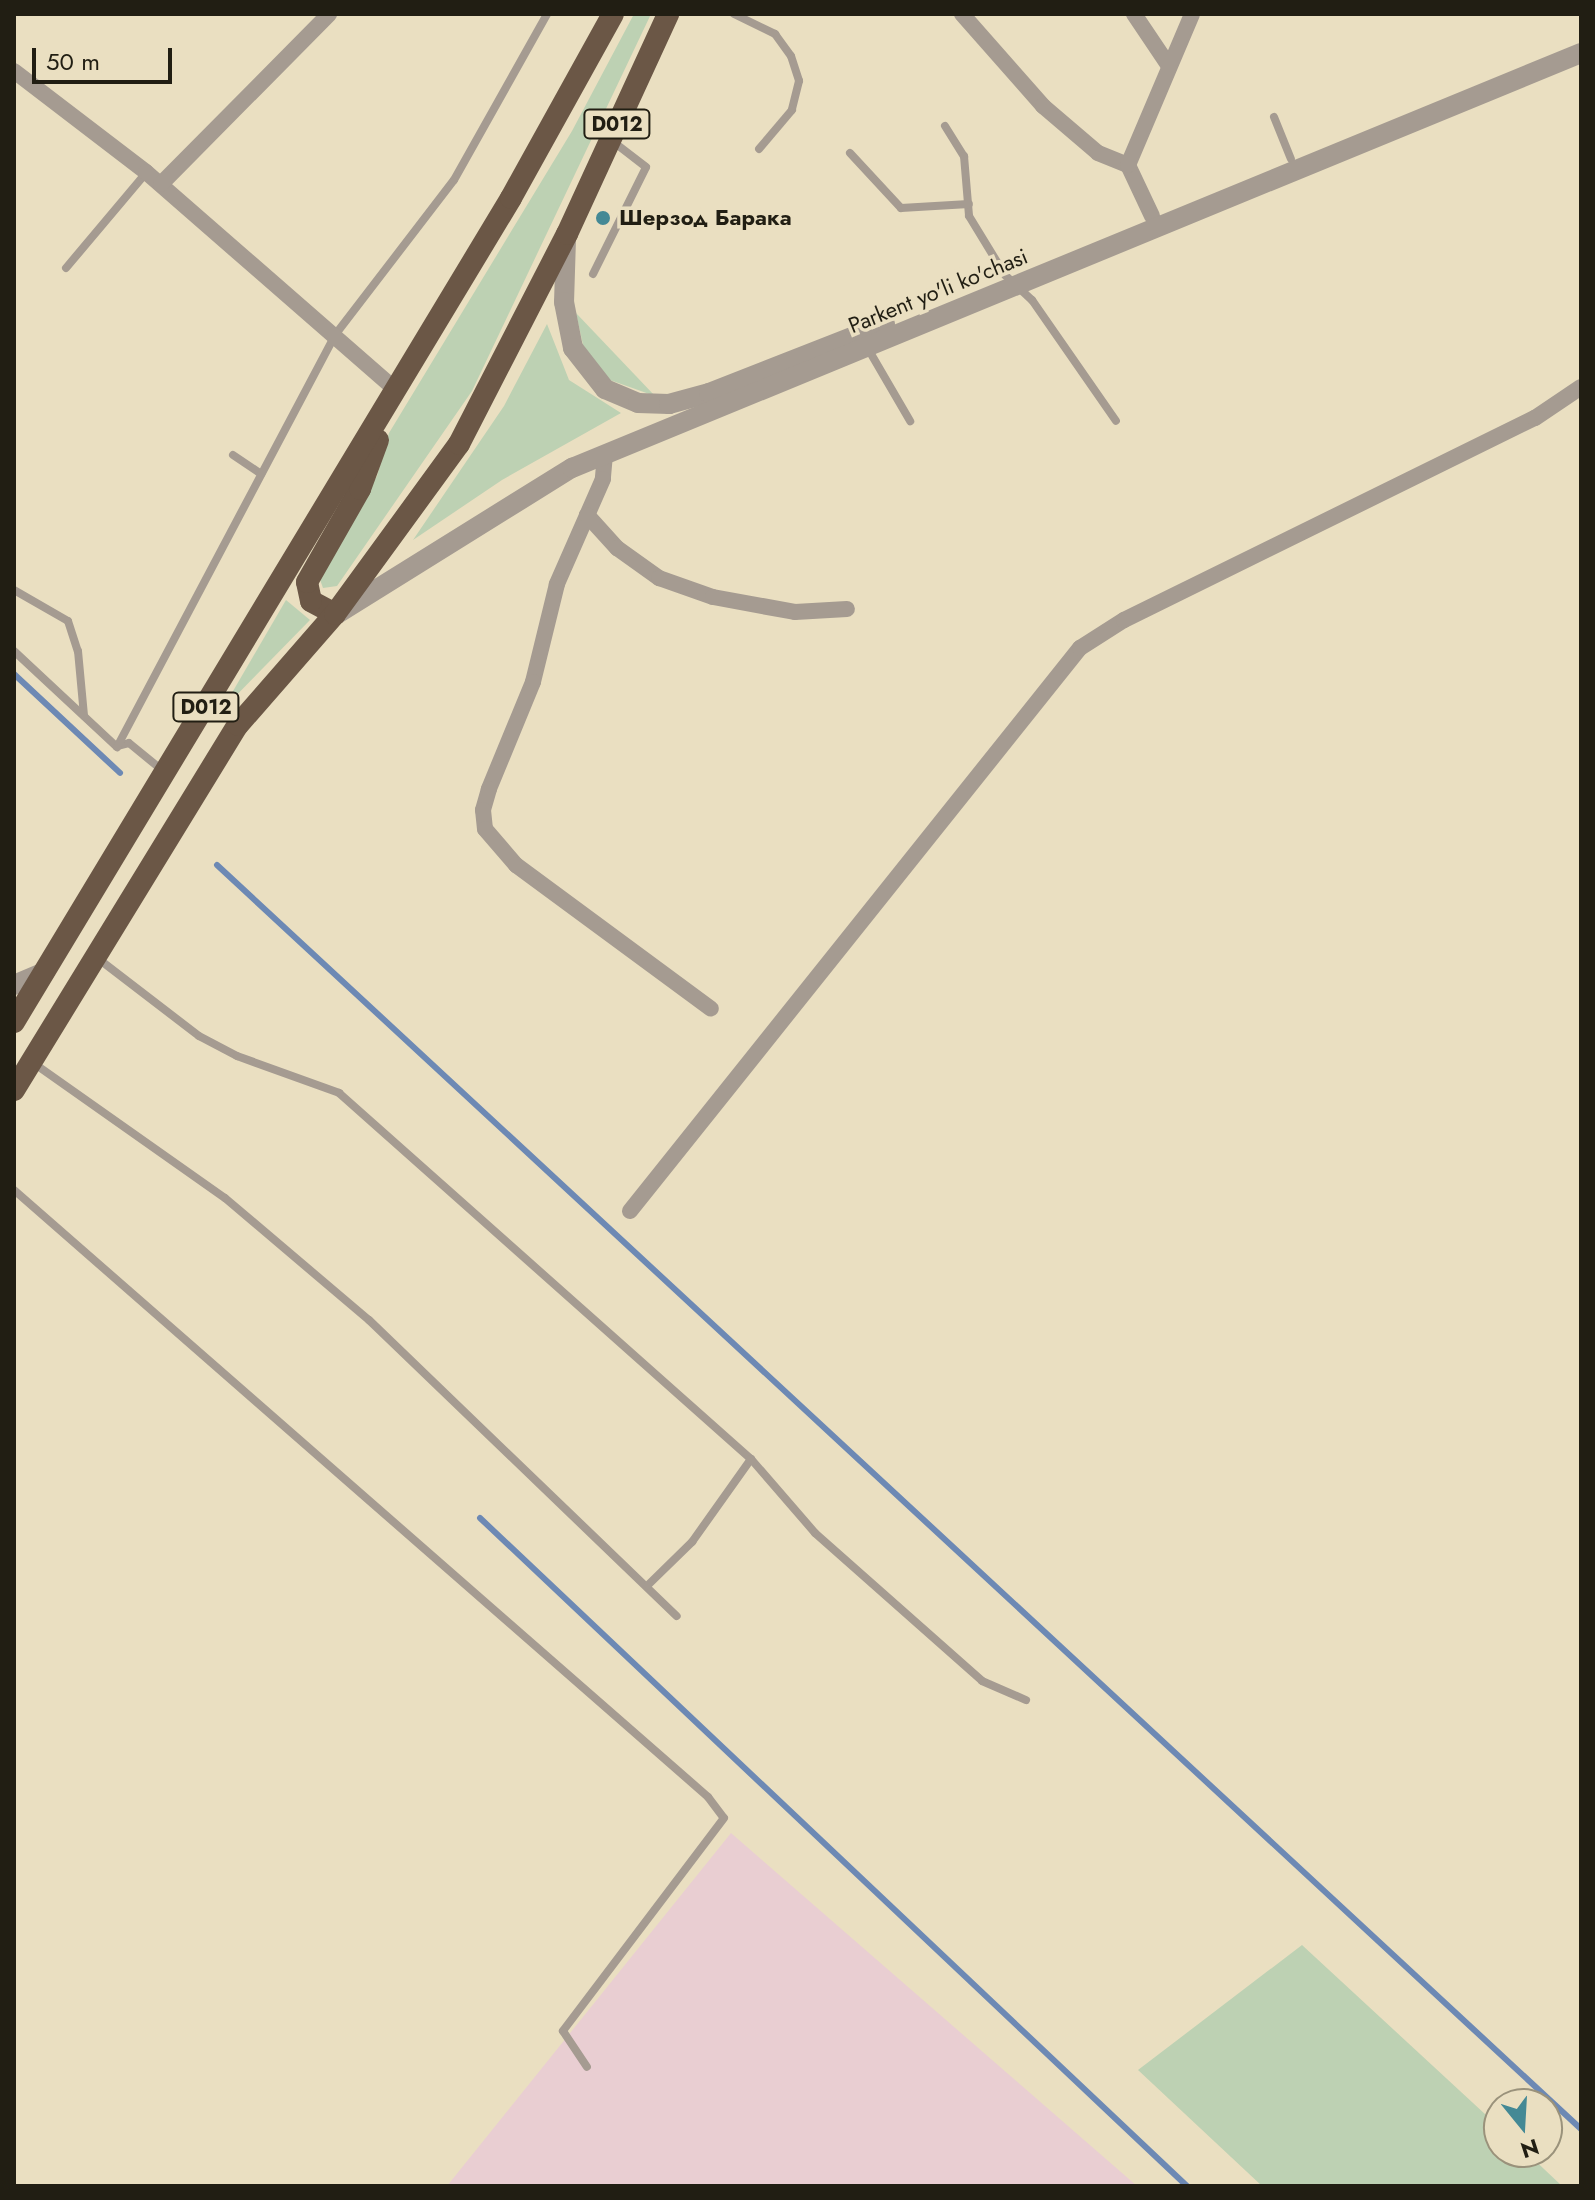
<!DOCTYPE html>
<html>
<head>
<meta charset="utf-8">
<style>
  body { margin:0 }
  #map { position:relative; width:1595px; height:2200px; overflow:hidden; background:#eadfc1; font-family:Jost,sans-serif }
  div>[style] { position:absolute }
  .industrial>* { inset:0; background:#e9ced2 }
  .green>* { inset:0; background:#bdd1b3 }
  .stream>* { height:6px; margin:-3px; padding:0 3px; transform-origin:3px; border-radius:3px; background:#6d89b4 }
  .service>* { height:8px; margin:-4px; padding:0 4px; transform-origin:4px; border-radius:4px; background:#a59b91 }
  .minor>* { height:16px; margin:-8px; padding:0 8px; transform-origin:8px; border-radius:8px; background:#a59b91 }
  .tertiary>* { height:20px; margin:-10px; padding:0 10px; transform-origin:10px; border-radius:10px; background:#a59b91 }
  .trunk>* { height:22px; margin:-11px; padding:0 11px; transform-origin:11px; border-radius:11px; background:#6b5746 }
  .dots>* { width:22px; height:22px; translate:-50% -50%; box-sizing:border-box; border:4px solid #eadfc1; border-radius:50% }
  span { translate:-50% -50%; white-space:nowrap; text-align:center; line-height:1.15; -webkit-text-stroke:7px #eadfc1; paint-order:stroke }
  .shield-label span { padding:2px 6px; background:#eadfc1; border:2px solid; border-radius:6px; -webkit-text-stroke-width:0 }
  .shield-label { font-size:20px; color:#211e13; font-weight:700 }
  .poi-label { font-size:22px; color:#211e13; font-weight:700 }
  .left { translate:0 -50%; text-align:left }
  .street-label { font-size:22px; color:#211e13 }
  .frame { position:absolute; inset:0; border:16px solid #211e13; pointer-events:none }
  .north { position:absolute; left:1483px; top:2088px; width:80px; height:80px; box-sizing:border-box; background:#eadfc1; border:2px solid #9a927b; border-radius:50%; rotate:162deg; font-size:22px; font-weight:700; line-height:32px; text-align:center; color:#211e13 }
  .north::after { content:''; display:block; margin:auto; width:28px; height:36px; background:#448995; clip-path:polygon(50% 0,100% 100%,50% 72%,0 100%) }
  .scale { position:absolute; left:32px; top:48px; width:140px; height:36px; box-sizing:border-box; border:4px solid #211e13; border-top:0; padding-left:10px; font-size:24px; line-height:28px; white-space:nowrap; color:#211e13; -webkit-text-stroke:6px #eadfc1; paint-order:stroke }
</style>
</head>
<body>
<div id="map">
  <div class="industrial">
    <div style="clip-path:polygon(731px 1833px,1137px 2186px,447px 2186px)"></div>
  </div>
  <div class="green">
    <div style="clip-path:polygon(634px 14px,651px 14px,472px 391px,337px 586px,323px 588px,318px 574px,377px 476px,389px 433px,572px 131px)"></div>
    <div style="clip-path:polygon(576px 313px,655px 396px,607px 379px,583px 345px)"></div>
    <div style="clip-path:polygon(547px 324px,569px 380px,621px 413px,502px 480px,413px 540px,504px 406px)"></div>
    <div style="clip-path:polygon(286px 600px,310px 620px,222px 710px)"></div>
    <div style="clip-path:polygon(1302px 1945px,1499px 2127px,1499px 2152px,1526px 2152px,1562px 2186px,1262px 2186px,1138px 2070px)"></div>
  </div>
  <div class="stream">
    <div style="left:14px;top:674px;width:145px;rotate:43deg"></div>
    <div style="left:217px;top:865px;width:1860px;rotate:42.82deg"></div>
    <div style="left:480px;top:1518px;width:973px;rotate:43.38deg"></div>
  </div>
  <div class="service">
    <div style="left:734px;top:14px;width:46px;rotate:26deg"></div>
    <div style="left:775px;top:34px;width:27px;rotate:54deg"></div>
    <div style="left:791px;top:56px;width:26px;rotate:72deg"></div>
    <div style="left:799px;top:81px;width:30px;rotate:104deg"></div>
    <div style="left:792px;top:110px;width:51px;rotate:130.2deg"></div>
    <div style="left:1274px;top:117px;width:45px;rotate:68deg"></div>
    <div style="left:945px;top:126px;width:36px;rotate:58deg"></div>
    <div style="left:964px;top:156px;width:60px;rotate:85.2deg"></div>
    <div style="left:969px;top:216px;width:69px;rotate:58.6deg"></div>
    <div style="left:1005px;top:275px;width:37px;rotate:43deg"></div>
    <div style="left:1032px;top:300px;width:147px;rotate:55.2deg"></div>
    <div style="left:850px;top:153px;width:75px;rotate:47.2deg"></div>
    <div style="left:901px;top:208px;width:68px;rotate:-3.4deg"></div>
    <div style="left:66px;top:268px;width:124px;rotate:-49.9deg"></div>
    <div style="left:593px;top:274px;width:119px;rotate:-63.6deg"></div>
    <div style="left:646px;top:167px;width:44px;rotate:-142.4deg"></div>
    <div style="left:867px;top:347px;width:86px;rotate:59.8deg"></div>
    <div style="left:233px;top:455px;width:34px;rotate:34deg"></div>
    <div style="left:14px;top:590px;width:62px;rotate:29.9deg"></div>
    <div style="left:68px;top:621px;width:32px;rotate:72deg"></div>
    <div style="left:78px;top:651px;width:65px;rotate:84.7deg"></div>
    <div style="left:14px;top:651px;width:141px;rotate:43deg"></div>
    <div style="left:118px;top:746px;width:11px;rotate:-15deg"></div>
    <div style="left:129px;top:743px;width:43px;rotate:39.3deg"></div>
    <div style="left:117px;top:747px;width:466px;rotate:-62.1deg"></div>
    <div style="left:335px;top:335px;width:195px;rotate:-52.5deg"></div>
    <div style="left:454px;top:180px;width:190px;rotate:-60.7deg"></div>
    <div style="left:96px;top:957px;width:130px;rotate:37.5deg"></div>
    <div style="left:199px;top:1036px;width:43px;rotate:27.8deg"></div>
    <div style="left:237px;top:1056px;width:109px;rotate:19.9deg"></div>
    <div style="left:339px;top:1093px;width:551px;rotate:41.62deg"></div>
    <div style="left:751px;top:1459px;width:98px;rotate:49.1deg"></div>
    <div style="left:815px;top:1533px;width:223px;rotate:41.5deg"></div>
    <div style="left:982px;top:1681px;width:48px;rotate:23.4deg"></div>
    <div style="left:32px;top:1062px;width:236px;rotate:35.2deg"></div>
    <div style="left:225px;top:1198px;width:189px;rotate:40.3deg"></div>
    <div style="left:369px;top:1320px;width:427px;rotate:43.9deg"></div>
    <div style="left:14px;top:1190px;width:922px;rotate:41.17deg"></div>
    <div style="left:708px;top:1797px;width:26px;rotate:53deg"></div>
    <div style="left:724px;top:1818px;width:267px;rotate:127.1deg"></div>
    <div style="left:563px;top:2031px;width:43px;rotate:56.3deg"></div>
    <div style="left:648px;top:1585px;width:62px;rotate:-44.3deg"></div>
    <div style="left:692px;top:1542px;width:102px;rotate:-54.6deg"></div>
  </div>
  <div class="minor">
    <div style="left:962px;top:14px;width:123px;rotate:48.6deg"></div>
    <div style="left:1043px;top:106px;width:72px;rotate:40.5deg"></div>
    <div style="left:1098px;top:153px;width:32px;rotate:22deg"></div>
    <div style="left:1134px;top:14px;width:63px;rotate:56.1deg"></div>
    <div style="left:14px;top:71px;width:166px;rotate:37.4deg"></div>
    <div style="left:146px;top:172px;width:332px;rotate:41.1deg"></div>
    <div style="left:161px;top:184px;width:239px;rotate:-45.3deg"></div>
    <div style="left:1152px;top:216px;width:56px;rotate:-115.2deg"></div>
    <div style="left:1128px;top:165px;width:164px;rotate:-67deg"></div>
    <div style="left:605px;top:454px;width:25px;rotate:95deg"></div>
    <div style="left:603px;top:479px;width:115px;rotate:113.7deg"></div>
    <div style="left:557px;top:584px;width:101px;rotate:103.8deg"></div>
    <div style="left:533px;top:682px;width:116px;rotate:112.4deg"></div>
    <div style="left:489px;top:789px;width:22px;rotate:106deg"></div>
    <div style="left:483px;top:810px;width:19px;rotate:84deg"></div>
    <div style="left:485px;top:829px;width:48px;rotate:49.3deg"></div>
    <div style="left:516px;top:865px;width:242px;rotate:36.4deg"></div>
    <div style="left:587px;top:515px;width:45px;rotate:47.7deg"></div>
    <div style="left:617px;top:548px;width:52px;rotate:35.5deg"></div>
    <div style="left:659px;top:578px;width:57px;rotate:19.4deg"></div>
    <div style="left:713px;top:597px;width:83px;rotate:10.4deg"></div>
    <div style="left:795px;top:612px;width:52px;rotate:-3.3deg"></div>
    <div style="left:630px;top:1211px;width:721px;rotate:-51.37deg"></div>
    <div style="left:1080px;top:648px;width:52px;rotate:-32.5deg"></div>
    <div style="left:1124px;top:620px;width:458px;rotate:-26.2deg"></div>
    <div style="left:1535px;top:418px;width:55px;rotate:-34deg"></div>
  </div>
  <div class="tertiary">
    <div style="left:566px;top:239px;width:63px;rotate:91.8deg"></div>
    <div style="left:564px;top:302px;width:47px;rotate:78.9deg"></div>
    <div style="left:573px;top:348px;width:52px;rotate:52deg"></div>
    <div style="left:605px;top:389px;width:36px;rotate:23deg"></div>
    <div style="left:638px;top:403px;width:31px;rotate:2deg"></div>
    <div style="left:669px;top:404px;width:41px;rotate:-15.4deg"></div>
    <div style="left:709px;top:393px;width:189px;rotate:-21.4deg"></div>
    <div style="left:337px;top:614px;width:277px;rotate:-31.9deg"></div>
    <div style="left:572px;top:468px;width:1091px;rotate:-22.36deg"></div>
    <div style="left:14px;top:985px;width:34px;rotate:-23deg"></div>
  </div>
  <div class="trunk">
    <div style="left:335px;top:614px;width:27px;rotate:-152deg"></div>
    <div style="left:311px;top:601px;width:19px;rotate:-102deg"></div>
    <div style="left:307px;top:582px;width:107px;rotate:-60.3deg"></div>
    <div style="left:360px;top:489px;width:52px;rotate:-69.8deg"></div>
    <div style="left:14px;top:1022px;width:962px;rotate:-58.9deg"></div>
    <div style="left:511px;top:198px;width:210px;rotate:-61deg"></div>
    <div style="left:14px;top:1090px;width:428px;rotate:-58.5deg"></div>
    <div style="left:238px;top:725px;width:147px;rotate:-48.9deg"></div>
    <div style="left:335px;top:614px;width:210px;rotate:-53.9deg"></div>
    <div style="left:459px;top:444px;width:236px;rotate:-62.8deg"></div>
    <div style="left:567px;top:234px;width:242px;rotate:-65.3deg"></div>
  </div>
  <div class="dots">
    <div style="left:603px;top:218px;background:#448995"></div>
  </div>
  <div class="shield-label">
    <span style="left:617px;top:124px">D012</span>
    <span style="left:206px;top:707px">D012</span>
  </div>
  <div class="poi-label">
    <span class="left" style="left:619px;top:218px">Шерзод Барака</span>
  </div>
  <div class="street-label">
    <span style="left:938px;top:291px;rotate:-22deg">Parkent yo'li ko'chasi</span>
  </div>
  <div class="frame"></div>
  <div class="north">N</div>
  <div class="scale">50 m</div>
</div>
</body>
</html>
